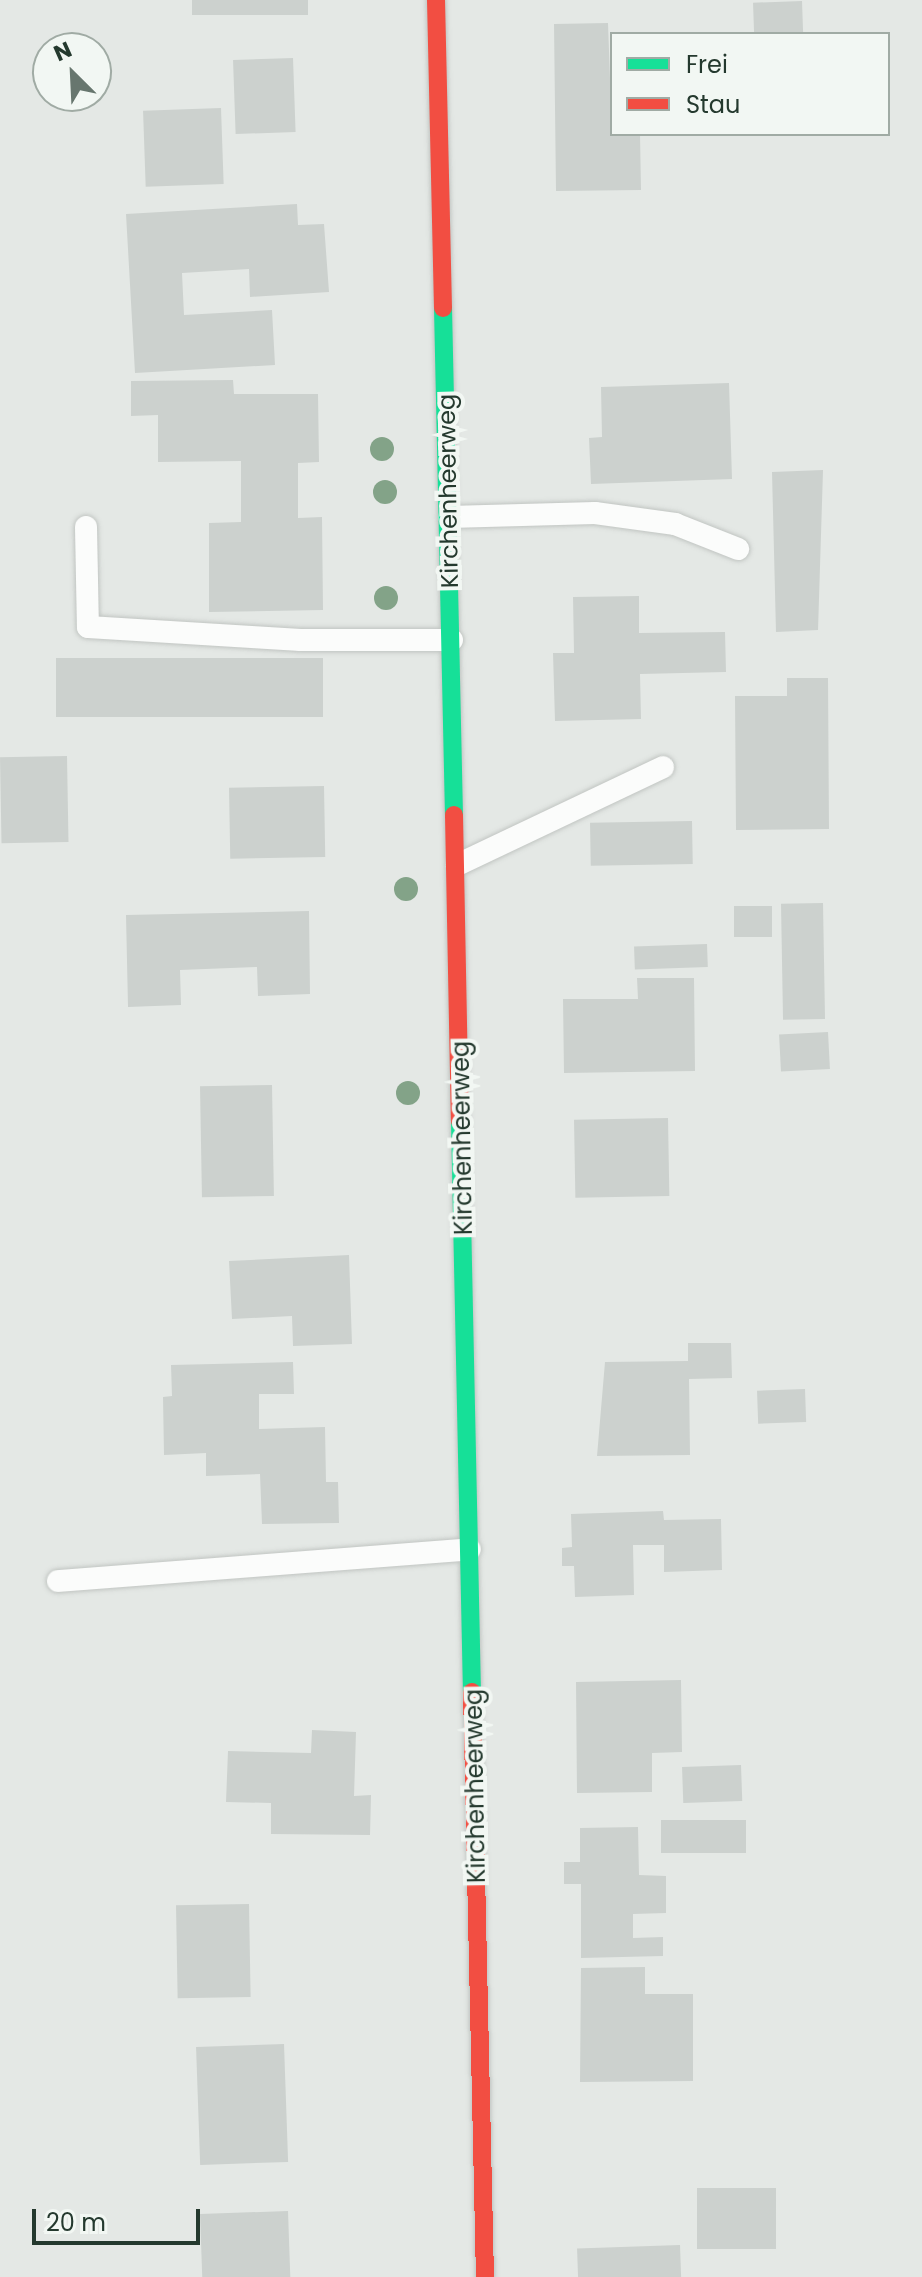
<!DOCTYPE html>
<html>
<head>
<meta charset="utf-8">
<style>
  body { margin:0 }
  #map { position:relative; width:922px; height:2277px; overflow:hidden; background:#e4e8e5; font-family:Poppins,sans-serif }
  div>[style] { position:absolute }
  .building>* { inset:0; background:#ccd1ce; transform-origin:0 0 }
  .roads { filter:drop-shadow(0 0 2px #c1c5c2) drop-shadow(0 0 2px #c1c5c2) }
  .lane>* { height:22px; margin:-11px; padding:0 11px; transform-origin:11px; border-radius:11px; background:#fbfcfb }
  .fast>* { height:18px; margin:-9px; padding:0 9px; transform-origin:9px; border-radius:9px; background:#16e098 }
  .jam>* { height:18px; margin:-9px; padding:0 9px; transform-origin:9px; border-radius:9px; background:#f24e42 }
  .trees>* { width:24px; height:24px; margin:-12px; border-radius:50%; background:#83a388 }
  span { translate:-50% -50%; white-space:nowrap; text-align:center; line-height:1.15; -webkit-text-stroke:8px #f2f7f3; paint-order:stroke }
  .street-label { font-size:24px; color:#24392e }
  .legend { position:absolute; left:610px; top:32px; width:280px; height:104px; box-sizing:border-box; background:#f2f7f3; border:2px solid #a0aba4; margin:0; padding:10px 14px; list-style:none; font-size:24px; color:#24392e }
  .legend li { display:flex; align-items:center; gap:16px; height:40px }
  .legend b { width:40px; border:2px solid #a0aba4 }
  .north { position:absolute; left:32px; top:32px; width:80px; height:80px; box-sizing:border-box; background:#f2f7f3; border:2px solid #a0aba4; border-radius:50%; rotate:336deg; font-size:22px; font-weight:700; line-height:32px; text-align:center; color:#24392e }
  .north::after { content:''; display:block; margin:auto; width:28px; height:36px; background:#67766e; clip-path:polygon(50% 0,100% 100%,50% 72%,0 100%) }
  .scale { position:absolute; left:32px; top:2209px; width:168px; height:36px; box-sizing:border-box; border:4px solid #24392e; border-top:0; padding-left:10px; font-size:24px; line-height:28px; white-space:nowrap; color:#24392e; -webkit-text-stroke:6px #f2f7f3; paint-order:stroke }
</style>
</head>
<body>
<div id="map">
  <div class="building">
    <div style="left:192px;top:0;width:116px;height:15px"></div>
    <div style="left:802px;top:1px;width:32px;height:49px;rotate:88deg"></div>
    <div style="clip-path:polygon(608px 23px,612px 134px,640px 134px,641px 190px,556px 191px,554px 24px)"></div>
    <div style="left:293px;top:58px;width:74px;height:60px;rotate:88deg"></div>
    <div style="left:221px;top:108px;width:76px;height:78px;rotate:88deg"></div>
    <div style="clip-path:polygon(297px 204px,298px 225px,324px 224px,329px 292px,250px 297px,249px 269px,182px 273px,184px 315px,272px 310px,275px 365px,135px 373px,126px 214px)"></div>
    <div style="clip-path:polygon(233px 380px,234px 394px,318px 394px,319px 462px,298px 463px,298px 518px,322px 517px,323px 610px,209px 612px,209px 523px,241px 522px,241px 461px,158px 462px,158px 415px,131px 416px,131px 381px)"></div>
    <div style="clip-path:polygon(729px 383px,732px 479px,591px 484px,589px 438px,602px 437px,601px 387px)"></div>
    <div style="clip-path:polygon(823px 470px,818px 630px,776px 632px,772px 472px)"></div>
    <div style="clip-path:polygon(639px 596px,639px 633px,725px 632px,726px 672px,640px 674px,641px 719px,555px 721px,553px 653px,574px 653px,573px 597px)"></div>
    <div style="left:323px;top:658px;width:59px;height:267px;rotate:90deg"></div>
    <div style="clip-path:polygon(787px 678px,828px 678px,829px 829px,736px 830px,735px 696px,787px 696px)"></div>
    <div style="left:67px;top:756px;width:86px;height:67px;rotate:89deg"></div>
    <div style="left:324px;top:786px;width:71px;height:95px;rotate:89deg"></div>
    <div style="left:692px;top:821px;width:43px;height:102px;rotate:89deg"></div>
    <div style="left:823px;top:903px;width:116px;height:42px;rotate:89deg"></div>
    <div style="left:772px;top:906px;width:31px;height:38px;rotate:90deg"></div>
    <div style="clip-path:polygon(309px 911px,310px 994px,258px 996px,257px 967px,180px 970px,181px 1005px,128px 1007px,126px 915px)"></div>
    <div style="left:707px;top:944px;width:23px;height:73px;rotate:88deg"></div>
    <div style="clip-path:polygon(637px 978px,694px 978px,695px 1071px,564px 1073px,563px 999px,638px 999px)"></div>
    <div style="left:828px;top:1032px;width:37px;height:49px;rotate:87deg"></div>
    <div style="left:272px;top:1085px;width:111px;height:72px;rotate:89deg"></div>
    <div style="left:668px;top:1118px;width:78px;height:94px;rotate:89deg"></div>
    <div style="clip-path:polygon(349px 1255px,352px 1344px,293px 1346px,292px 1316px,232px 1319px,229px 1261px)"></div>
    <div style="clip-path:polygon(688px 1343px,731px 1343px,732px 1378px,689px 1379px,690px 1455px,597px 1456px,605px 1362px,688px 1361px)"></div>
    <div style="clip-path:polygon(293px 1362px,294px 1394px,259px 1394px,259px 1429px,325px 1427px,326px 1482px,338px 1482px,339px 1523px,262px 1524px,260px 1474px,206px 1476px,206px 1453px,164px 1455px,163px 1397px,172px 1396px,171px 1365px)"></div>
    <div style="left:805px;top:1389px;width:33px;height:48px;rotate:88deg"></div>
    <div style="clip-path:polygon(663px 1511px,664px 1520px,721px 1519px,722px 1570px,664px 1572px,664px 1545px,633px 1545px,634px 1595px,575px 1597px,574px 1566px,562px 1566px,562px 1548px,572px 1547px,571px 1514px)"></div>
    <div style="clip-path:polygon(681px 1680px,682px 1752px,652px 1753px,652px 1792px,577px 1793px,576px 1682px)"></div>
    <div style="clip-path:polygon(312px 1730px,356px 1732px,354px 1796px,371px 1795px,370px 1835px,271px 1834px,271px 1803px,226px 1802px,228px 1751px,311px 1753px)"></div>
    <div style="left:741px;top:1765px;width:36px;height:59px;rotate:88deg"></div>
    <div style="left:661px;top:1820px;width:85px;height:33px"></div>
    <div style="clip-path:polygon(638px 1827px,639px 1875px,666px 1876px,666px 1913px,633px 1914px,633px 1938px,663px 1937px,663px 1956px,581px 1958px,581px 1884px,564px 1884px,564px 1862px,580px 1862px,580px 1828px)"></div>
    <div style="left:249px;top:1904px;width:93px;height:73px;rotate:89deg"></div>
    <div style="clip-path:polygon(645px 1967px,645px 1994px,693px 1994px,693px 2081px,580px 2082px,581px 1968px)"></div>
    <div style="left:284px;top:2044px;width:118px;height:88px;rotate:88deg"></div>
    <div style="left:776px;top:2188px;width:61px;height:79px;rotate:90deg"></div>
    <div style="left:288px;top:2211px;width:66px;height:88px;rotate:88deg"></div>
    <div style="left:680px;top:2245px;width:32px;height:103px;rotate:88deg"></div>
  </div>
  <div class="roads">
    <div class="lane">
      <div style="left:449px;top:517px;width:146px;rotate:-1.6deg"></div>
      <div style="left:595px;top:513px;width:81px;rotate:7.8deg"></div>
      <div style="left:675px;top:524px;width:68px;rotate:21.6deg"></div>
      <div style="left:86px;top:527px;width:100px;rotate:88.9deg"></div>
      <div style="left:88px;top:627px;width:213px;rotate:3.5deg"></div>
      <div style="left:301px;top:640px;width:151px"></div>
      <div style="left:457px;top:865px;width:228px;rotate:-25.4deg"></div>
      <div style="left:58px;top:1581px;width:413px;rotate:-4.4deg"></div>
    </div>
    <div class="fast">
      <div style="left:443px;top:308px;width:507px;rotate:88.76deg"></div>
      <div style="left:460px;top:1121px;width:571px;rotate:88.8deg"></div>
    </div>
    <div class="jam">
      <div style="left:436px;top:0;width:308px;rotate:88.7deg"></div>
      <div style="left:454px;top:815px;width:306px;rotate:88.9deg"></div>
      <div style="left:472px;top:1692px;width:585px;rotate:88.73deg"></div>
    </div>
  </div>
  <div class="trees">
    <div style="left:382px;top:449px"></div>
    <div style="left:385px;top:492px"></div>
    <div style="left:386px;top:598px"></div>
    <div style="left:406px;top:889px"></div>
    <div style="left:408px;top:1093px"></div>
  </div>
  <div class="street-label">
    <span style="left:448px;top:491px;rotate:-91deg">Kirchenheerweg</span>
    <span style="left:462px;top:1138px;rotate:-91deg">Kirchenheerweg</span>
    <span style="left:475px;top:1786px;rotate:-91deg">Kirchenheerweg</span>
  </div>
  <ul class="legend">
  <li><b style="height:10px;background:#16e098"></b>Frei</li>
  <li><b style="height:10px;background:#f24e42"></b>Stau</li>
  </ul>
  <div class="north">N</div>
  <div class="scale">20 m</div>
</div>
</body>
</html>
